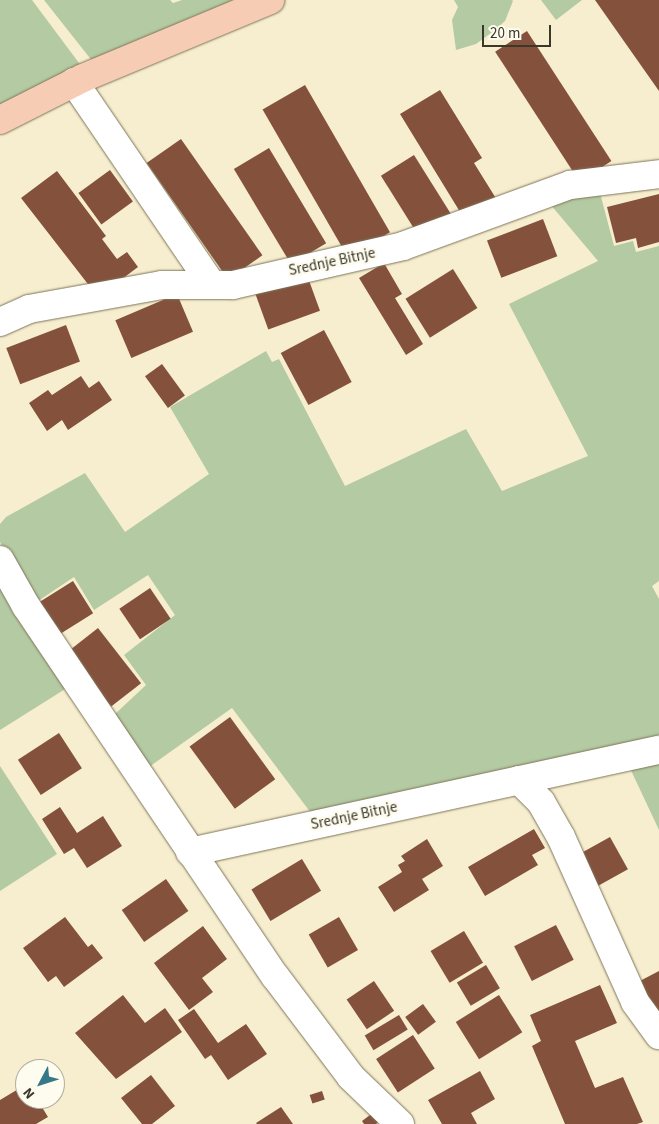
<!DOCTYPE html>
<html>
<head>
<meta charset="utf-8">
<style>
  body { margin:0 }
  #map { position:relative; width:659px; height:1124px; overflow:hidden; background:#f7eecf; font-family:"Source Sans 3",sans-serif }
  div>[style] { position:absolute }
  .green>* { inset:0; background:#b4caa2 }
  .building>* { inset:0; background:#84513c; transform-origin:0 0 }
  .roads { filter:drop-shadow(0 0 1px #7d7559) drop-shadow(0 0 1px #7d7559) }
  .minor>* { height:28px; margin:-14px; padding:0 14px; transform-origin:14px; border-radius:14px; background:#fff }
  .major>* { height:28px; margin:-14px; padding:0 14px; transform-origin:14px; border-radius:14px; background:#f7ccb5 }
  span { translate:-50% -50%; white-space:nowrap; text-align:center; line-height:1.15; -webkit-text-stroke:5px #fefbef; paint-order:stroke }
  .street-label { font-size:15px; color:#3b372b }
  .north { position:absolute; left:15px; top:1059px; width:50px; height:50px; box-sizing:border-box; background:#fefbef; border:1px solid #b0ada1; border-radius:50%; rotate:230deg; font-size:14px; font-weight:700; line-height:20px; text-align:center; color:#3b372b }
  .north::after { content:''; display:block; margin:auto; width:18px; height:22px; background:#357989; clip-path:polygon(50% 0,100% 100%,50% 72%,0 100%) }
  .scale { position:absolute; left:482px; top:25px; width:69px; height:22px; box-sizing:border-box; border:2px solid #3b372b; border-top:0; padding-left:6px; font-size:15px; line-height:18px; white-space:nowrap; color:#3b372b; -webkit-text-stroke:4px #fefbef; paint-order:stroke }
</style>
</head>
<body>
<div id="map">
  <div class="green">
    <div style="clip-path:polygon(0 0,32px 0,82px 67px,0 108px)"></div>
    <div style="clip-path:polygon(44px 0,170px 0,173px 3px,182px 0,234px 0,93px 62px)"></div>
    <div style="clip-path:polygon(454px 0,512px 0,513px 1px,505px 21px,495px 30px,476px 44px,456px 50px,452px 20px,458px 7px)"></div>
    <div style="clip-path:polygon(541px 0,582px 0,556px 20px)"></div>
    <div style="clip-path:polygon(600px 193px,614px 246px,633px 241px,636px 252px,659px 246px,659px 581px,652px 586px,659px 599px,659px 743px,314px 817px,232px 708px,149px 767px,114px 715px,146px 685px,124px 655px,175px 615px,148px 575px,94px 610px,74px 577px,35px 603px,0 542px,0 524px,6px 517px,85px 473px,125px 532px,209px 474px,170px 407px,266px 351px,272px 362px,279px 359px,345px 486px,466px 429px,502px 491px,588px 456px,509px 304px,598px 261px,550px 204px)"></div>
    <div style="clip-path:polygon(0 579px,70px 686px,0 730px)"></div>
    <div style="clip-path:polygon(659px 755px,659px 830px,628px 764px)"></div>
    <div style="clip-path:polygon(0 766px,57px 854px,0 891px)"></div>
  </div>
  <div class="building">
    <div style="clip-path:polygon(595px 0,659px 0,659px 91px)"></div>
    <div style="left:527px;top:31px;width:155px;height:38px;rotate:57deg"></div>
    <div style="left:305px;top:85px;width:170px;height:49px;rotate:60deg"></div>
    <div style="clip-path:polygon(440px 90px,482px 158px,474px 163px,497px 200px,465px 220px,400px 114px)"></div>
    <div style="left:181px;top:139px;width:142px;height:42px;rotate:55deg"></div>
    <div style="left:269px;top:148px;width:111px;height:41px;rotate:59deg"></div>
    <div style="left:414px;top:155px;width:70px;height:39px;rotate:58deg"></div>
    <div style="left:110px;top:170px;width:39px;height:39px;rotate:54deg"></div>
    <div style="clip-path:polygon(57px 171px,106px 236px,102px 239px,117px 259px,127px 252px,138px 267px,98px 297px,21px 198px)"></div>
    <div style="clip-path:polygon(659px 194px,659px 242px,638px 248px,636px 238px,616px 243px,607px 207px)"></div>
    <div style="left:543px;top:219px;width:40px;height:60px;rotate:69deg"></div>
    <div style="clip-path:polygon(384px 263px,402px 294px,395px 298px,423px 344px,406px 355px,359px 278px)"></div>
    <div style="left:453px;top:269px;width:46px;height:56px;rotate:58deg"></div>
    <div style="left:307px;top:275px;width:38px;height:55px;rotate:70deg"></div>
    <div style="left:177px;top:294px;width:41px;height:67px;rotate:67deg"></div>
    <div style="left:66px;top:325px;width:39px;height:64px;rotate:69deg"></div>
    <div style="left:324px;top:330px;width:59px;height:49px;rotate:62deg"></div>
    <div style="left:162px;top:364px;width:39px;height:21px;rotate:54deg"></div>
    <div style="clip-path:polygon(81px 376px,89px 388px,99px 381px,112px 400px,68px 430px,62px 420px,47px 431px,29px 403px,48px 390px,52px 395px)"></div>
    <div style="left:73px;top:581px;width:38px;height:39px;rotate:58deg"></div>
    <div style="left:150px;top:588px;width:37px;height:37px;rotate:56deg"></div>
    <div style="left:98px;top:628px;width:70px;height:38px;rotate:52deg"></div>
    <div style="left:230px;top:717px;width:77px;height:50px;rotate:54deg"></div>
    <div style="left:59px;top:733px;width:42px;height:49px;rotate:57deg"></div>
    <div style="clip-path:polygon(60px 807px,77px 833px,103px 816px,122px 846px,87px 868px,74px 848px,64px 854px,42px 819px)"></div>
    <div style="clip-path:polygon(534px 829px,545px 848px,532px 855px,538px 865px,485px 896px,468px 867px)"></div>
    <div style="left:610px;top:837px;width:37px;height:37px;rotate:61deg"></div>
    <div style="clip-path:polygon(427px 839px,443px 866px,422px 879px,429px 890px,394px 912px,378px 887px,402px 872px,398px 865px,405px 861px,401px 856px)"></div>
    <div style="left:302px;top:859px;width:37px;height:59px;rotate:59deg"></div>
    <div style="left:166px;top:879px;width:39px;height:54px;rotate:55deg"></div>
    <div style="clip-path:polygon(65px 917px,88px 947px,92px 944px,103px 958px,64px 987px,56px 976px,48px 982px,23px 948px)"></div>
    <div style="left:339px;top:917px;width:38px;height:35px;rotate:60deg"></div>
    <div style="left:556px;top:925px;width:39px;height:47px;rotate:63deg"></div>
    <div style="clip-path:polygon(203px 926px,227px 959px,202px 978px,213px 992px,189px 1010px,154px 963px)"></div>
    <div style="left:464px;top:931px;width:37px;height:39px;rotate:59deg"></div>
    <div style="left:486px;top:965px;width:27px;height:34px;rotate:59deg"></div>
    <div style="clip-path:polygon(659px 971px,659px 1011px,652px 1015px,636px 983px)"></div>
    <div style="left:374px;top:981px;width:36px;height:33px;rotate:56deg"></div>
    <div style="clip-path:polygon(600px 985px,617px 1023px,575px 1041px,595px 1088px,623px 1077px,643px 1122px,637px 1124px,565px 1124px,532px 1046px,541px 1041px,530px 1015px)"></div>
    <div style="clip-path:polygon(123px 995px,145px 1023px,165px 1008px,182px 1032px,116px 1079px,75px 1033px)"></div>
    <div style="left:499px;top:995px;width:44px;height:51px;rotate:58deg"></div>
    <div style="left:423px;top:1004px;width:22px;height:22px;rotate:54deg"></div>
    <div style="clip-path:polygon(194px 1009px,218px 1043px,246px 1024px,267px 1054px,228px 1080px,211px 1055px,205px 1059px,178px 1020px)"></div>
    <div style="left:399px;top:1015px;width:17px;height:40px;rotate:59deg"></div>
    <div style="left:413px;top:1035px;width:40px;height:44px;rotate:57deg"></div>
    <div style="clip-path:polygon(480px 1071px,495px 1099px,471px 1113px,477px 1124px,442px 1124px,428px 1100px)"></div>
    <div style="clip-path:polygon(151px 1075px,175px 1106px,152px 1124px,142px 1124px,121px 1098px)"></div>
    <div style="clip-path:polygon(25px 1085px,25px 1099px,37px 1099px,48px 1117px,36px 1124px,0 1124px,0 1100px)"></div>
    <div style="left:322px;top:1091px;width:9px;height:13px;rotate:72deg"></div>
    <div style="clip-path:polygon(281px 1107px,293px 1124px,257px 1124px,256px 1123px)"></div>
    <div style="clip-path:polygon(374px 1112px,381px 1120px,376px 1124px,364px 1124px,362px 1121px)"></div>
  </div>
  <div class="roads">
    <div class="minor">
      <div style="left:74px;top:82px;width:245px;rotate:55.8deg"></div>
      <div style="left:0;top:322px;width:32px;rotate:-24deg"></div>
      <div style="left:29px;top:309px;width:135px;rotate:-10.2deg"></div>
      <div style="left:162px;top:285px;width:71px"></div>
      <div style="left:233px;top:285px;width:174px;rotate:-12.9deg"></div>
      <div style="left:403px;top:246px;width:178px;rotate:-20.1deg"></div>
      <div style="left:570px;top:185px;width:90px;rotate:-7deg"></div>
      <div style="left:0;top:560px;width:53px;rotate:60.5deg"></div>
      <div style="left:26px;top:606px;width:446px;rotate:56.1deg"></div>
      <div style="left:275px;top:976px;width:126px;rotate:53deg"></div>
      <div style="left:351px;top:1077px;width:68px;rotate:43.8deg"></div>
      <div style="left:519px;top:780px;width:31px;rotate:45deg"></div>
      <div style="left:541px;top:802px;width:40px;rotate:60.3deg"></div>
      <div style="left:561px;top:837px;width:181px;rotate:65.8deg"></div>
      <div style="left:635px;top:1002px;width:41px;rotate:54deg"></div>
      <div style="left:190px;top:852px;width:480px;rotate:-12.3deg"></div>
    </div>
    <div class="major">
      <div style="left:0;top:120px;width:93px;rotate:-26.8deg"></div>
      <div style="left:83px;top:78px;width:203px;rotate:-22.6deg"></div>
    </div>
  </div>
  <div class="street-label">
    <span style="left:332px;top:262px;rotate:-12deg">Srednje Bitnje</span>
    <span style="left:354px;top:816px;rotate:-12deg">Srednje Bitnje</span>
  </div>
  <div class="north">N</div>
  <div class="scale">20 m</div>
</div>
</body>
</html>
